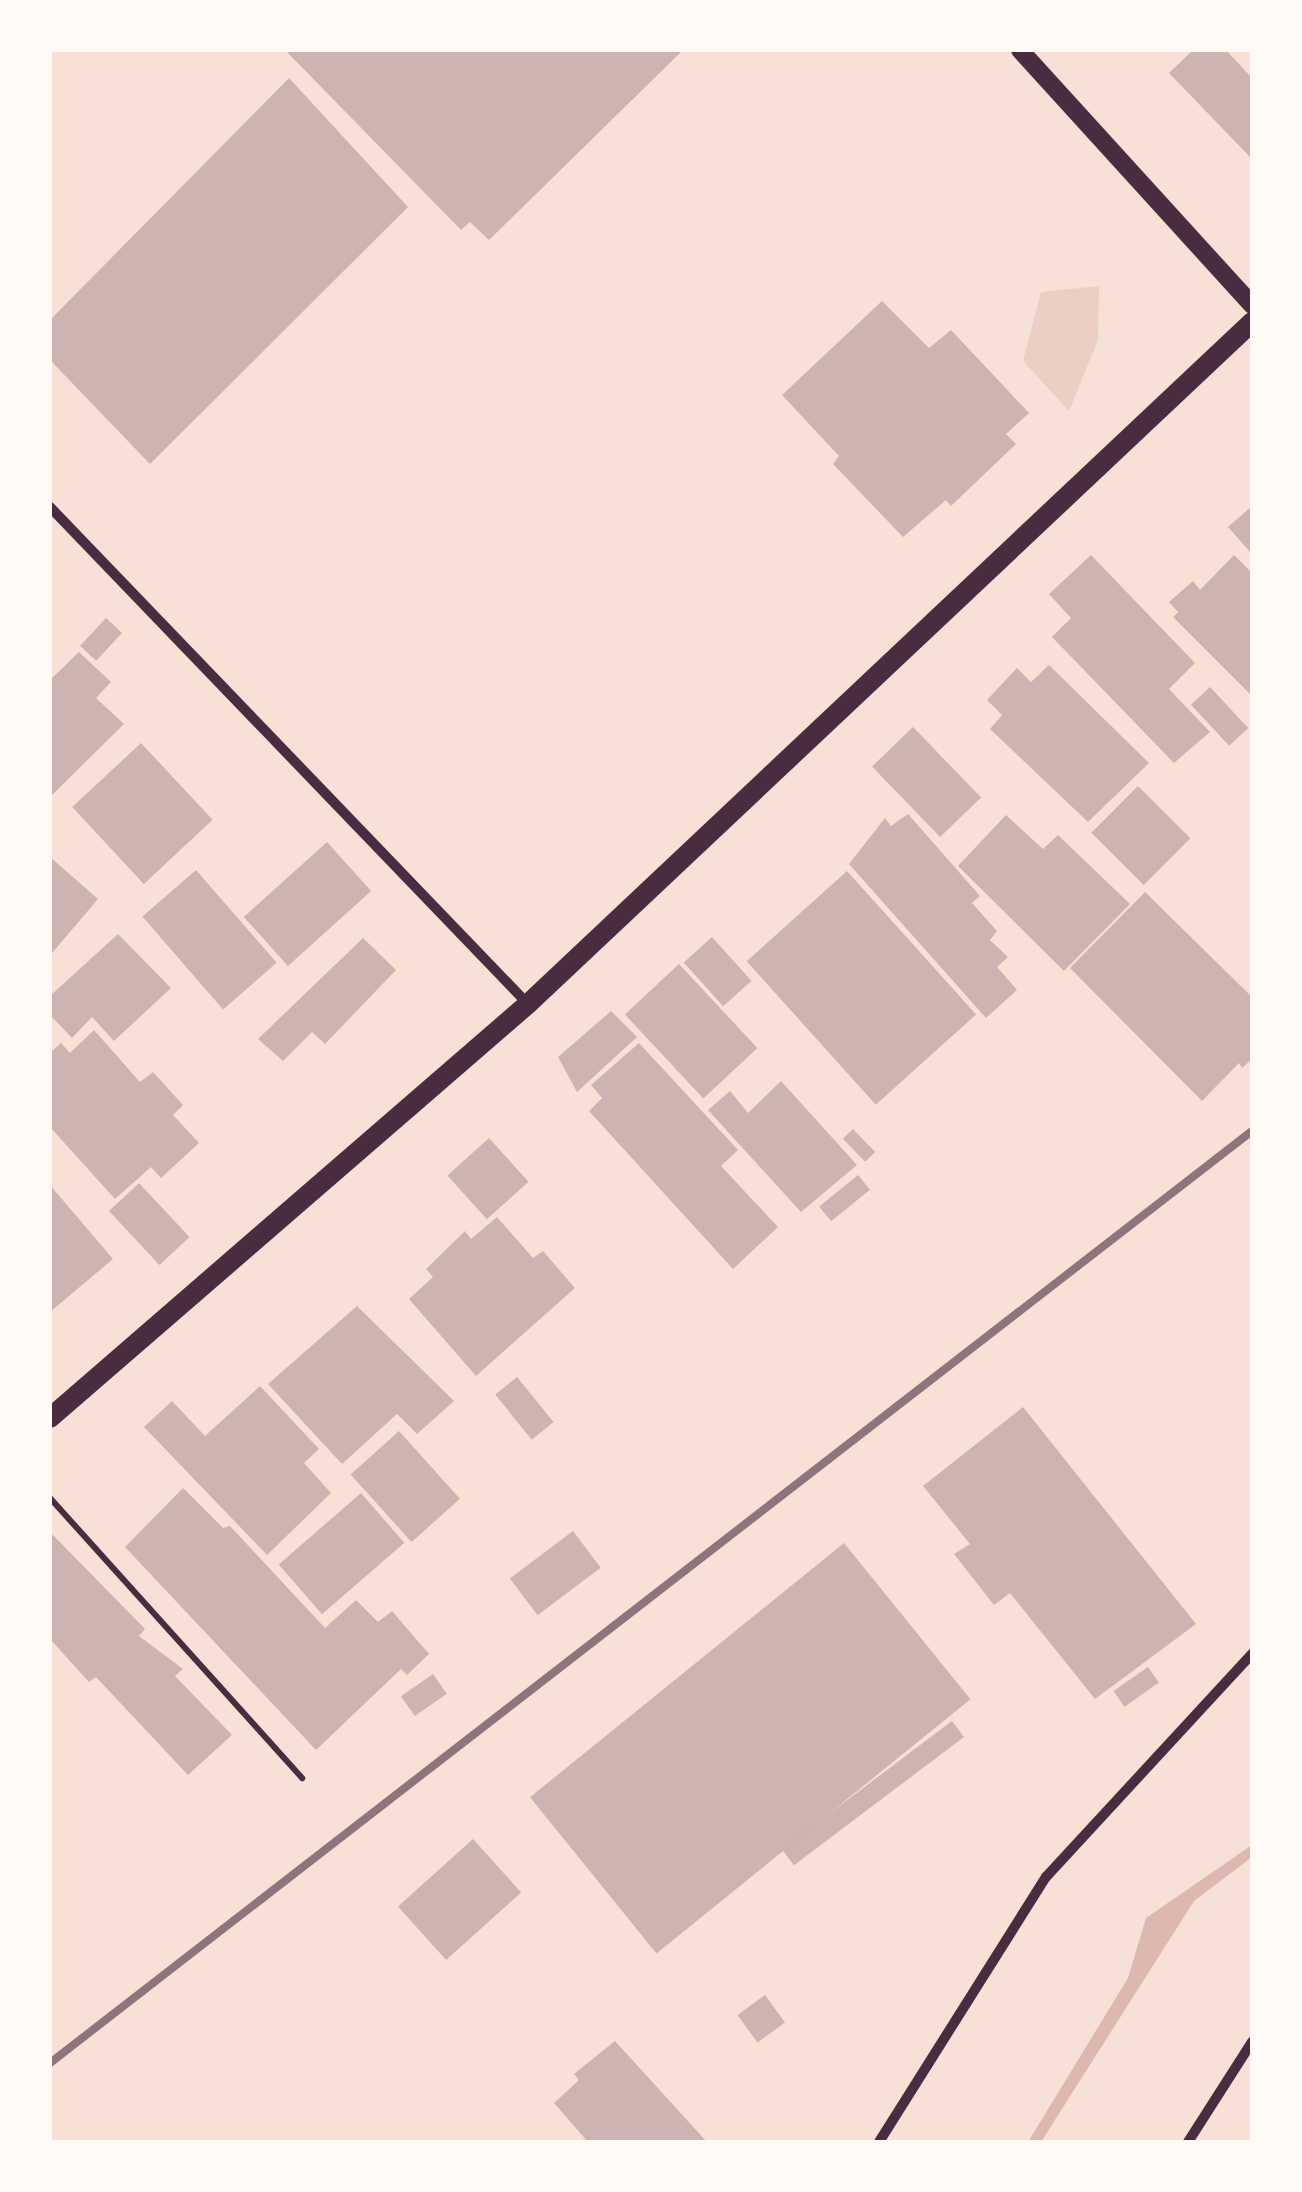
<!DOCTYPE html>
<html>
<head>
<meta charset="utf-8">
<style>
  body { margin:0 }
  #map { position:relative; width:1302px; height:2192px; overflow:hidden; background:#f7e1d7; font-family:"Work Sans",sans-serif }
  div>[style] { position:absolute }
  .green>* { inset:0; background:#ebcfc5 }
  .water>* { inset:0; background:#dcb8b0 }
  .building>* { inset:0; background:#ccb4b1; transform-origin:0 0 }
  .path>* { height:6px; margin:-3px; padding:0 3px; transform-origin:3px; border-radius:3px; background:#4a2c40 }
  .minor>* { height:10px; margin:-5px; padding:0 5px; transform-origin:5px; border-radius:5px; background:#4a2c40 }
  .tertiary>* { height:18px; margin:-9px; padding:0 9px; transform-origin:9px; border-radius:9px; background:#4a2c40 }
  .secondary>* { height:20px; margin:-10px; padding:0 10px; transform-origin:10px; border-radius:10px; background:#4a2c40 }
  .rail>* { height:8px; margin:-4px; padding:0 4px; transform-origin:4px; border-radius:4px; background:#8f747c }
  span { translate:-50% -50%; white-space:nowrap; text-align:center; line-height:1.15; -webkit-text-stroke:9px #fffaf5; paint-order:stroke }
  .frame { position:absolute; inset:0; border:52px solid #fffaf5; pointer-events:none }
</style>
</head>
<body>
<div id="map">
  <div class="green">
    <div style="clip-path:polygon(1099px 286px,1098px 340px,1069px 411px,1023px 361px,1041px 292px)"></div>
  </div>
  <div class="water">
    <div style="clip-path:polygon(1252px 1845px,1252px 1857px,1194px 1901px,1041px 2142px,1028px 2142px,1128px 1978px,1146px 1918px)"></div>
  </div>
  <div class="building">
    <div style="clip-path:polygon(285px 50px,683px 50px,489px 240px,470px 222px,461px 230px)"></div>
    <div style="clip-path:polygon(1193px 50px,1226px 50px,1252px 78px,1252px 159px,1169px 73px)"></div>
    <div style="clip-path:polygon(289px 78px,408px 207px,150px 464px,50px 360px,50px 320px)"></div>
    <div style="clip-path:polygon(882px 301px,929px 348px,951px 330px,1029px 413px,1006px 434px,1016px 444px,951px 506px,946px 500px,903px 537px,833px 464px,839px 456px,782px 395px)"></div>
    <div style="clip-path:polygon(1252px 506px,1252px 554px,1228px 527px)"></div>
    <div style="clip-path:polygon(1091px 555px,1195px 663px,1169px 689px,1210px 732px,1174px 763px,1052px 637px,1071px 618px,1049px 594px)"></div>
    <div style="clip-path:polygon(1234px 555px,1252px 573px,1252px 696px,1173px 617px,1178px 612px,1169px 602px,1193px 581px,1200px 590px)"></div>
    <div style="left:106px;top:618px;width:22px;height:38px;rotate:43deg"></div>
    <div style="clip-path:polygon(79px 652px,111px 682px,96px 698px,124px 724px,50px 797px,50px 680px)"></div>
    <div style="clip-path:polygon(1049px 665px,1149px 763px,1088px 822px,990px 729px,1002px 715px,987px 700px,1017px 668px,1031px 682px)"></div>
    <div style="left:1210px;top:687px;width:56px;height:26px;rotate:47deg"></div>
    <div style="left:913px;top:727px;width:98px;height:57px;rotate:46deg"></div>
    <div style="left:141px;top:743px;width:105px;height:94px;rotate:47deg"></div>
    <div style="left:1138px;top:786px;width:74px;height:66px;rotate:45deg"></div>
    <div style="clip-path:polygon(908px 814px,980px 896px,972px 903px,997px 931px,990px 940px,1008px 957px,997px 967px,1017px 990px,986px 1018px,849px 864px,885px 818px,891px 826px)"></div>
    <div style="clip-path:polygon(1006px 815px,1043px 849px,1058px 835px,1130px 904px,1064px 971px,958px 866px)"></div>
    <div style="left:327px;top:842px;width:66px;height:112px;rotate:48deg"></div>
    <div style="clip-path:polygon(50px 857px,98px 899px,52px 953px,50px 951px)"></div>
    <div style="left:196px;top:870px;width:123px;height:71px;rotate:49deg"></div>
    <div style="left:847px;top:871px;width:193px;height:135px;rotate:48deg"></div>
    <div style="clip-path:polygon(1145px 892px,1252px 997px,1252px 1059px,1242px 1068px,1239px 1063px,1202px 1101px,1070px 968px)"></div>
    <div style="clip-path:polygon(118px 934px,171px 988px,114px 1041px,92px 1017px,72px 1038px,50px 1015px,50px 996px)"></div>
    <div style="left:712px;top:937px;width:59px;height:38px;rotate:48deg"></div>
    <div style="clip-path:polygon(363px 938px,396px 970px,325px 1044px,312px 1032px,283px 1061px,258px 1039px)"></div>
    <div style="left:679px;top:964px;width:115px;height:74px;rotate:47deg"></div>
    <div style="clip-path:polygon(611px 1011px,637px 1037px,577px 1092px,558px 1057px)"></div>
    <div style="clip-path:polygon(94px 1030px,140px 1082px,153px 1072px,183px 1105px,173px 1115px,199px 1143px,161px 1178px,151px 1167px,115px 1199px,50px 1127px,50px 1053px,61px 1043px,70px 1053px)"></div>
    <div style="clip-path:polygon(639px 1043px,738px 1150px,721px 1166px,778px 1227px,733px 1269px,589px 1111px,602px 1098px,591px 1085px)"></div>
    <div style="clip-path:polygon(781px 1081px,857px 1165px,801px 1212px,708px 1110px,730px 1091px,748px 1113px)"></div>
    <div style="left:853px;top:1129px;width:32px;height:14px;rotate:46deg"></div>
    <div style="left:489px;top:1138px;width:59px;height:56px;rotate:48deg"></div>
    <div style="left:858px;top:1175px;width:19px;height:50px;rotate:51deg"></div>
    <div style="left:139px;top:1183px;width:74px;height:41px;rotate:47deg"></div>
    <div style="clip-path:polygon(50px 1185px,113px 1259px,50px 1312px)"></div>
    <div style="clip-path:polygon(497px 1217px,533px 1258px,543px 1251px,575px 1288px,476px 1376px,409px 1299px,433px 1277px,426px 1269px,465px 1231px,471px 1239px)"></div>
    <div style="clip-path:polygon(357px 1306px,454px 1401px,417px 1434px,397px 1414px,342px 1464px,268px 1384px)"></div>
    <div style="left:517px;top:1377px;width:58px;height:28px;rotate:51deg"></div>
    <div style="clip-path:polygon(260px 1386px,319px 1449px,304px 1463px,331px 1493px,267px 1555px,144px 1427px,172px 1401px,205px 1436px)"></div>
    <div style="clip-path:polygon(1023px 1407px,1196px 1624px,1095px 1699px,1010px 1593px,994px 1605px,954px 1554px,970px 1544px,923px 1486px)"></div>
    <div style="left:399px;top:1431px;width:91px;height:65px;rotate:48deg"></div>
    <div style="clip-path:polygon(183px 1488px,223px 1528px,230px 1526px,325px 1628px,356px 1600px,378px 1622px,392px 1611px,429px 1654px,407px 1675px,401px 1669px,316px 1750px,125px 1547px)"></div>
    <div style="left:361px;top:1493px;width:66px;height:109px;rotate:49deg"></div>
    <div style="left:573px;top:1531px;width:46px;height:79px;rotate:53deg"></div>
    <div style="clip-path:polygon(50px 1532px,145px 1629px,139px 1636px,183px 1669px,175px 1676px,232px 1735px,188px 1775px,96px 1677px,89px 1682px,50px 1639px)"></div>
    <div style="left:844px;top:1543px;width:201px;height:404px;rotate:51deg"></div>
    <div style="left:1148px;top:1667px;width:19px;height:42px;rotate:55deg"></div>
    <div style="left:433px;top:1674px;width:24px;height:39px;rotate:55deg"></div>
    <div style="left:952px;top:1721px;width:20px;height:213px;rotate:53deg"></div>
    <div style="left:473px;top:1839px;width:72px;height:101px;rotate:48deg"></div>
    <div style="left:765px;top:1995px;width:34px;height:34px;rotate:54deg"></div>
    <div style="clip-path:polygon(615px 2041px,707px 2142px,588px 2142px,554px 2103px,579px 2080px,574px 2074px)"></div>
  </div>
  <div class="path">
    <div style="left:50px;top:1498px;width:377px;rotate:48deg"></div>
  </div>
  <div class="minor">
    <div style="left:50px;top:507px;width:690px;rotate:46.12deg"></div>
    <div style="left:879px;top:2142px;width:313px;rotate:-57.8deg"></div>
    <div style="left:1046px;top:1877px;width:304px;rotate:-47.3deg"></div>
    <div style="left:1188px;top:2142px;width:119px;rotate:-57.4deg"></div>
  </div>
  <div class="tertiary">
    <div style="left:1020px;top:50px;width:345px;rotate:47.7deg"></div>
  </div>
  <div class="secondary">
    <div style="left:50px;top:1418px;width:632px;rotate:-40.9deg"></div>
    <div style="left:528px;top:1004px;width:995px;rotate:-43.29deg"></div>
  </div>
  <div class="rail">
    <div style="left:50px;top:2063px;width:1521px;rotate:-37.79deg"></div>
  </div>
  <div class="frame"></div>
</div>
</body>
</html>
